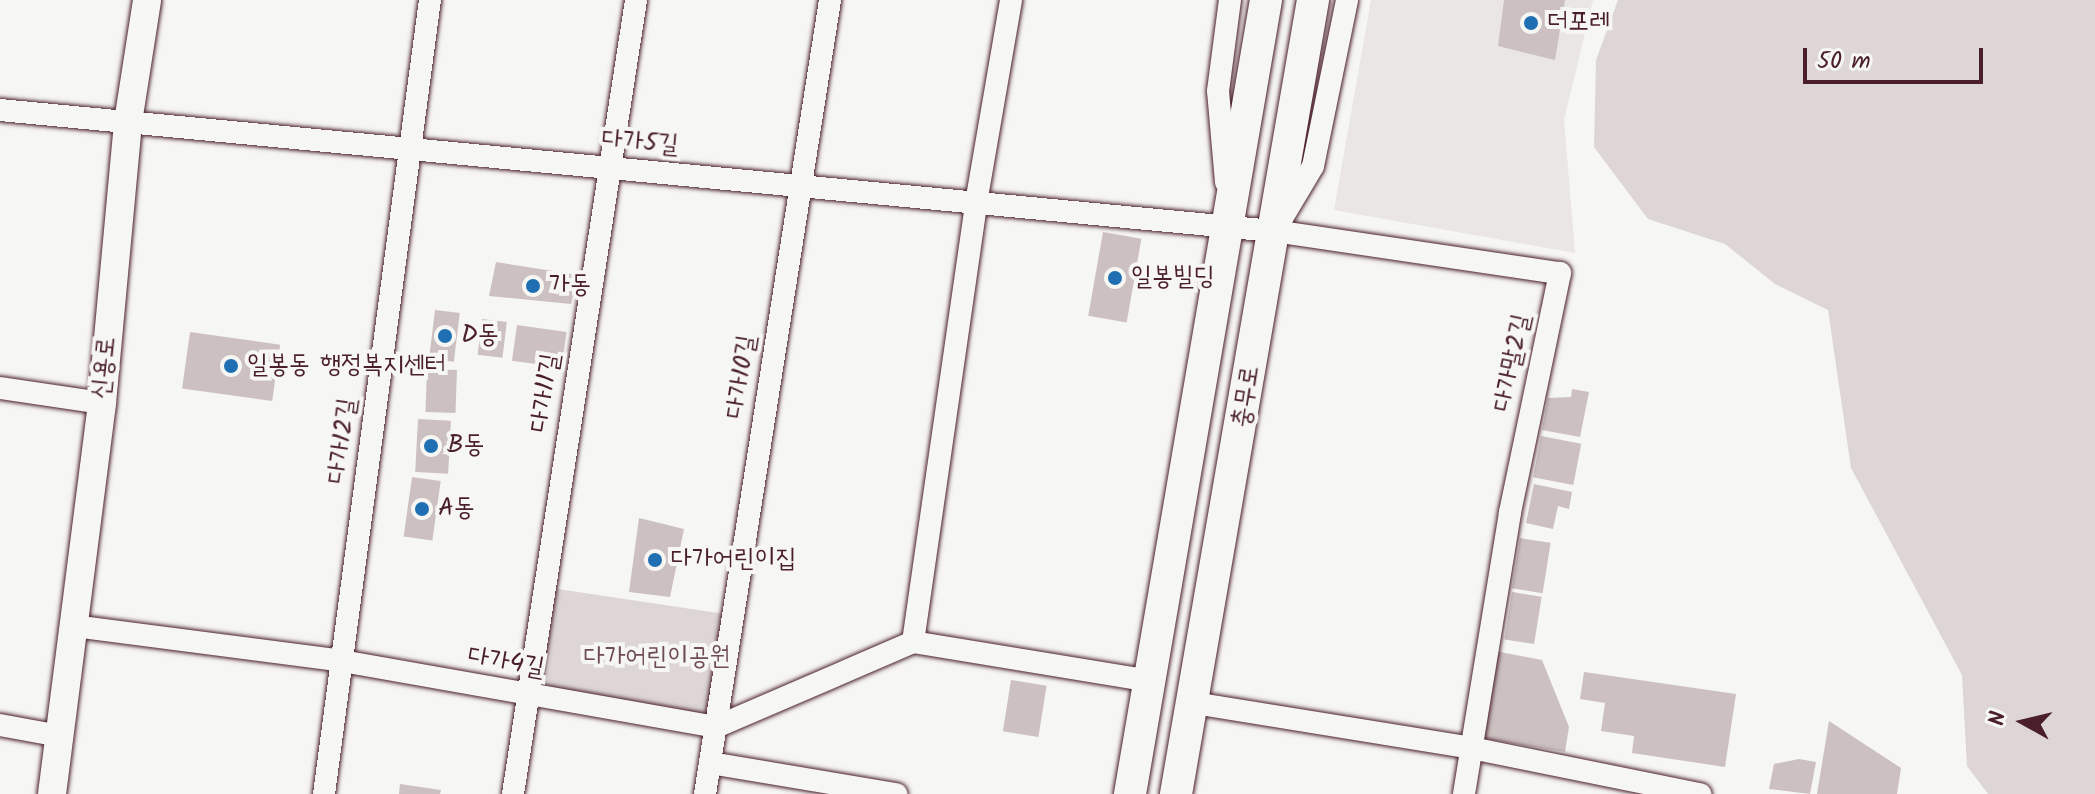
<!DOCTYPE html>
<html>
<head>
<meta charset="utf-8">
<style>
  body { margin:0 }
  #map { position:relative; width:2095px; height:794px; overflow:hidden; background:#f6f6f2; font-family:Kalam,"Poor Story",sans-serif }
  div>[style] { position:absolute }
  .built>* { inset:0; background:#e9e6e3 }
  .green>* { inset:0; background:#ddd6d5 }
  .building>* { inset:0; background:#ccc1c0; transform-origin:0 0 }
  .roads { filter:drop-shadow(0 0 2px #4a1f2b) drop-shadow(0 0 2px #4a1f2b) }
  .minor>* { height:22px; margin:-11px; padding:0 11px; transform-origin:11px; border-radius:11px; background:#f6f6f2 }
  .tertiary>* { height:28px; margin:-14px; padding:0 14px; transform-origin:14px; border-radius:14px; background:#f6f6f2 }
  .secondary>* { height:32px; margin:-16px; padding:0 16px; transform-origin:16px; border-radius:16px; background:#f6f6f2 }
  .dots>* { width:22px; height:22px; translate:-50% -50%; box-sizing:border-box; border:4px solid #f6f6f2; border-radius:50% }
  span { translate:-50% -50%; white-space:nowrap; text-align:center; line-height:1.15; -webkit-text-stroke:8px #f6f6f2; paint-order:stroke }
  .poi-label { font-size:26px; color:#4a1f2b }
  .left { translate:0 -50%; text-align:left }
  .street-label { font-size:26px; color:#4a1f2b }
  .park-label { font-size:26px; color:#6f4d56 }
  .north { position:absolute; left:1983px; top:682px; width:80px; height:80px; -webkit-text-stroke:6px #f6f6f2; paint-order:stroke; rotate:278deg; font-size:22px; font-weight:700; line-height:32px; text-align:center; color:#4a1f2b }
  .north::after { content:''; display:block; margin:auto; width:28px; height:36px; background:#4a1f2b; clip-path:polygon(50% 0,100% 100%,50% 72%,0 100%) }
  .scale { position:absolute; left:1803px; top:48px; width:180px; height:36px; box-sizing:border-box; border:4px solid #4a1f2b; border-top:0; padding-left:10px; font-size:24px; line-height:28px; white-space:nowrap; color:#4a1f2b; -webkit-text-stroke:6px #f6f6f2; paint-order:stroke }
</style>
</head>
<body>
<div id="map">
  <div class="built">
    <div style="clip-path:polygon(1371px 0,1593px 0,1564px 120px,1575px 253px,1334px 210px)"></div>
  </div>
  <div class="green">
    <div style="clip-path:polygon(1618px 0,2095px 0,2095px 794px,1988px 794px,1967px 766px,1962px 675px,1851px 468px,1828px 310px,1775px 284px,1725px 244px,1648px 219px,1594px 147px,1596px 60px)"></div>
    <div style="clip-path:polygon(551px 588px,725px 614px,713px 706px,697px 719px,549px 692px,538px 678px)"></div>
  </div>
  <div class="building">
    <div style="clip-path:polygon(1504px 0,1565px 0,1555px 60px,1498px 46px)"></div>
    <div style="left:1103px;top:232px;width:39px;height:85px;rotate:10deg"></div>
    <div style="clip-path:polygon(496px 262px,578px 275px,571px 304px,489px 296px)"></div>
    <div style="left:435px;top:310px;width:25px;height:49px;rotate:7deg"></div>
    <div style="left:482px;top:319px;width:25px;height:36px;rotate:7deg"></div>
    <div style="left:517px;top:325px;width:50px;height:36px;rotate:8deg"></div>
    <div style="left:190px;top:332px;width:91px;height:57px;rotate:8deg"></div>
    <div style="left:427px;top:369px;width:30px;height:43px;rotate:2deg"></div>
    <div style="clip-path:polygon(1572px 389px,1589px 392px,1580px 437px,1542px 430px,1548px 398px,1571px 397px)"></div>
    <div style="left:418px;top:419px;width:33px;height:53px;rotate:3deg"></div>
    <div style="left:1541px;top:436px;width:41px;height:42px;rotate:11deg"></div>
    <div style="left:412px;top:477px;width:29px;height:60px;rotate:8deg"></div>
    <div style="clip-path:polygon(1534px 484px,1572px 492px,1569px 509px,1558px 506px,1553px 529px,1526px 523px)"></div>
    <div style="clip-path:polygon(639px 518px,684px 529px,670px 597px,629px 592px)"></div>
    <div style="left:1520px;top:538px;width:31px;height:51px;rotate:9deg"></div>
    <div style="left:1512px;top:592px;width:30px;height:48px;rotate:9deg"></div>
    <div style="clip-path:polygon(1490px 650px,1542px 660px,1569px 727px,1565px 752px,1474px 737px)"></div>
    <div style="clip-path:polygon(1584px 672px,1736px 694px,1725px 767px,1632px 753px,1634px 736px,1601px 731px,1605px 703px,1580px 699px)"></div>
    <div style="left:1011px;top:680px;width:36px;height:52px;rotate:9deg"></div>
    <div style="clip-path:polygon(1829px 721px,1901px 768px,1897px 794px,1817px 794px)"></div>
    <div style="clip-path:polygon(1799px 759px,1816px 762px,1810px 794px,1769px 789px,1774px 764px)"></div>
    <div style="clip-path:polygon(400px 784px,441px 790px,440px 794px,399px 794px)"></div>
  </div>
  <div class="roads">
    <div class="minor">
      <div style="left:0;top:110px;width:1280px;rotate:5.43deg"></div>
      <div style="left:1274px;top:231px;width:289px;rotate:8.4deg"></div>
      <div style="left:1560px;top:273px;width:245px;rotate:101.8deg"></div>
      <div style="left:1510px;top:513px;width:285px;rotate:99.3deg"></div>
      <div style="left:1226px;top:182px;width:91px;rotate:-95deg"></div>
      <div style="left:1218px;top:91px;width:92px;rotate:-82.5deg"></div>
      <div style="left:1281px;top:220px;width:63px;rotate:-59.3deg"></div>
      <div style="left:1313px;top:166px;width:169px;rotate:-78.4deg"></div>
      <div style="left:0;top:388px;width:103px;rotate:8.4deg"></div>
      <div style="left:74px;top:626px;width:270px;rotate:7.4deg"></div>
      <div style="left:342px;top:661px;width:380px;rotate:10deg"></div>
      <div style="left:716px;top:727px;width:215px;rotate:-23.3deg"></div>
      <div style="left:913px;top:642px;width:240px;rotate:9.3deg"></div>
      <div style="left:913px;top:642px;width:443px;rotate:-81.8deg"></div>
      <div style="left:976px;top:203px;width:206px;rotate:-80.2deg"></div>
      <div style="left:1194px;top:703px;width:281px;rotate:9.2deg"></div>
      <div style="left:1471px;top:748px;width:234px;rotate:11.4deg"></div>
      <div style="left:0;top:725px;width:61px;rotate:10.4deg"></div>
      <div style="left:710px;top:763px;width:189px;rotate:9.5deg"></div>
      <div style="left:324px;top:794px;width:801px;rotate:-82.4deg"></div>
      <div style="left:513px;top:794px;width:803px;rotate:-81.19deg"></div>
      <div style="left:705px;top:794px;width:804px;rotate:-81.05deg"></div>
    </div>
    <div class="tertiary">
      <div style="left:52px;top:794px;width:394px;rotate:-82.7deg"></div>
      <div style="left:102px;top:403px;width:282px;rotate:-84.7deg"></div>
      <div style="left:128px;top:122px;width:123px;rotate:-81.1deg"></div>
    </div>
    <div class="secondary">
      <div style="left:1130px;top:794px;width:806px;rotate:-80.28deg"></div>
      <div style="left:1176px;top:794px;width:806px;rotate:-80.21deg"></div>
    </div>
  </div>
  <div class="dots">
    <div style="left:1531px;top:23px;background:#1f6fb2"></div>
    <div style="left:1115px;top:278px;background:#1f6fb2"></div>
    <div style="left:533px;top:286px;background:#1f6fb2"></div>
    <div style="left:445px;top:336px;background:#1f6fb2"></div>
    <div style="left:231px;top:366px;background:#1f6fb2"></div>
    <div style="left:431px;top:446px;background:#1f6fb2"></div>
    <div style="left:422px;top:509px;background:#1f6fb2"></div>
    <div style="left:655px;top:560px;background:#1f6fb2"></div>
  </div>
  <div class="poi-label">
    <span class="left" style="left:1547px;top:23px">더포레</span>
    <span class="left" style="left:1131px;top:278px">일봉빌딩</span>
    <span class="left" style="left:549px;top:286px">가동</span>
    <span class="left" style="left:461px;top:336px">D동</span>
    <span class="left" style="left:247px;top:366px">일봉동 행정복지센터</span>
    <span class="left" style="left:447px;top:446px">B동</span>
    <span class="left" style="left:438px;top:509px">A동</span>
    <span class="left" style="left:671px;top:560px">다가어린이집</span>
  </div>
  <div class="street-label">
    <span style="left:640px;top:143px;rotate:5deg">다가5길</span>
    <span style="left:1513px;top:363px;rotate:-78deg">다가말2길</span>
    <span style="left:105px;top:368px;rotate:-84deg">신용로</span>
    <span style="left:742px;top:377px;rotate:-81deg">다가10길</span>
    <span style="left:546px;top:393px;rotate:-81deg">다가11길</span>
    <span style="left:1247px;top:397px;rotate:-81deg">충무로</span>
    <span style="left:343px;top:441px;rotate:-82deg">다가12길</span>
    <span style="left:506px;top:663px;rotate:10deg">다가4길</span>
  </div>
  <div class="park-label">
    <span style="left:657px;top:658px">다가어린이공원</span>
  </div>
  <div class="north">N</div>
  <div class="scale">50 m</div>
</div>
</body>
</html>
